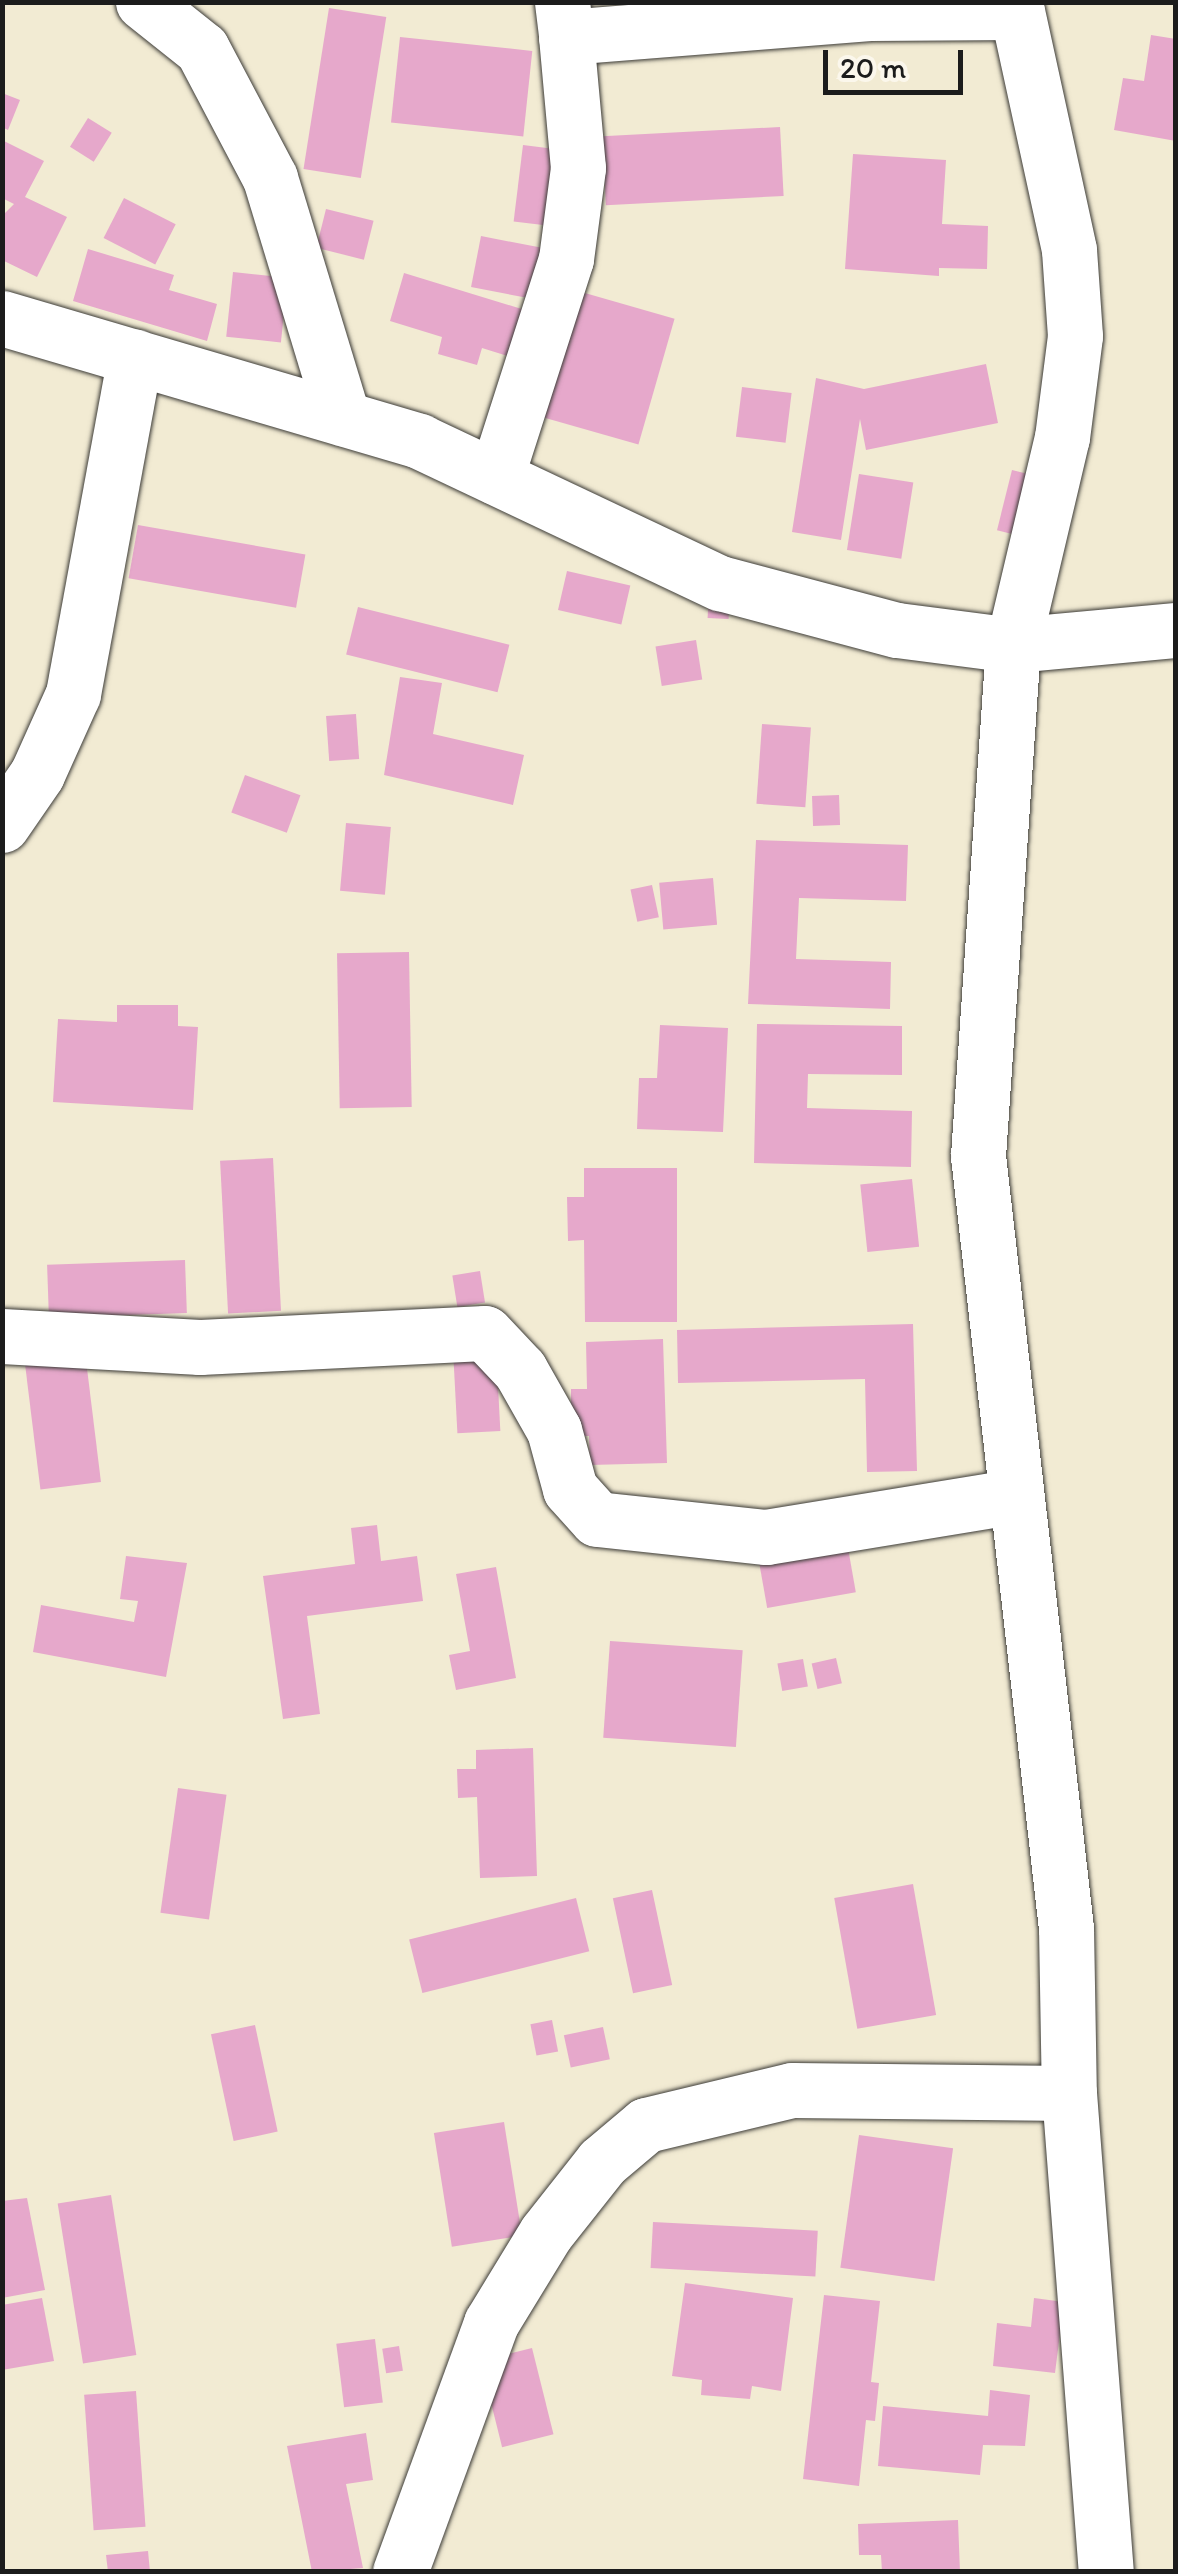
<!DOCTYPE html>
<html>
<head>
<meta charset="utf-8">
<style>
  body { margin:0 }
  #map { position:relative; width:1178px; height:2574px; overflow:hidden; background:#f2ebd3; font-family:Itim,sans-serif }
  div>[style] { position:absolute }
  .building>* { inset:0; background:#e6a8cb; transform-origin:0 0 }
  .roads { filter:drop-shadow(0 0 2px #3c3b37) drop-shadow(0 0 2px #3c3b37) }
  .minor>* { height:55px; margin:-27.5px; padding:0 27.5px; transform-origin:27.5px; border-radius:27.5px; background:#fff }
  span { translate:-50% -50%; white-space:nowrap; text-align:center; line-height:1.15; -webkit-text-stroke:8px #fbf7ec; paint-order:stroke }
  .frame { position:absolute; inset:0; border:5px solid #1c1c1c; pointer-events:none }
  .scale { position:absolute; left:823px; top:50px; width:140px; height:45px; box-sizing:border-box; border:5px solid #1c1c1c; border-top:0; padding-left:12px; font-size:30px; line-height:35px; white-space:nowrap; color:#1c1c1c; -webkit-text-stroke:8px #fbf7ec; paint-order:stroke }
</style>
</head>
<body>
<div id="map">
  <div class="building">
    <div style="left:329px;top:8px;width:58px;height:163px;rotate:9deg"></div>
    <div style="clip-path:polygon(1151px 35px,1176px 39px,1176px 141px,1114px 130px,1123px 78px,1144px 81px)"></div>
    <div style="left:400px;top:37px;width:133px;height:86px;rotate:6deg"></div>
    <div style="clip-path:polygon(2px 93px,20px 100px,8px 130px,2px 127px)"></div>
    <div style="left:88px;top:118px;width:28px;height:34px;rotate:32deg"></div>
    <div style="left:780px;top:127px;width:69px;height:178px;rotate:87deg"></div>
    <div style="clip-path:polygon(2px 140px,44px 161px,25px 197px,67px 217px,37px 277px,2px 260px,2px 216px,14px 204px,2px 198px)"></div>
    <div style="left:523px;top:145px;width:38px;height:77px;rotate:7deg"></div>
    <div style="clip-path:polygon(853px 154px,946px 160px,942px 224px,988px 226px,987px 269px,939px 268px,939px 276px,845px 269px)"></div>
    <div style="left:124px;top:198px;width:58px;height:45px;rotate:27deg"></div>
    <div style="left:326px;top:209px;width:49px;height:40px;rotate:14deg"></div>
    <div style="left:481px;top:236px;width:62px;height:52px;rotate:11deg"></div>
    <div style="clip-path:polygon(88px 249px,174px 275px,169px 290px,217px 304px,207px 341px,73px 301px)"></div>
    <div style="left:233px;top:272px;width:55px;height:65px;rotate:6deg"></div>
    <div style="clip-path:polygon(404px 273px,525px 310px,511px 357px,482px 348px,477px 365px,438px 354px,442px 337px,390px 321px)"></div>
    <div style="left:564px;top:287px;width:115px;height:131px;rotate:16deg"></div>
    <div style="clip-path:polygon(986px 364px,998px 423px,866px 450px,860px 419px,841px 540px,792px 532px,816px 378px,864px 389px)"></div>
    <div style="left:742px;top:387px;width:50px;height:50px;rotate:7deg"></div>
    <div style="left:1012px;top:470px;width:29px;height:62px;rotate:14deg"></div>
    <div style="left:859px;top:474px;width:55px;height:77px;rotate:9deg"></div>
    <div style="left:138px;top:525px;width:170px;height:54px;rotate:10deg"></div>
    <div style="left:567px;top:571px;width:65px;height:40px;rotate:13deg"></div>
    <div style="left:709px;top:591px;width:21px;height:27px;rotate:3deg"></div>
    <div style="left:358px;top:607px;width:156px;height:49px;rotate:14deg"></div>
    <div style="left:696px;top:640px;width:40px;height:41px;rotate:81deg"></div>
    <div style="clip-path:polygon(400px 677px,442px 683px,433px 734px,524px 755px,513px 805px,384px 775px)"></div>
    <div style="left:356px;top:714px;width:45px;height:30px;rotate:86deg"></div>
    <div style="left:762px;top:724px;width:49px;height:80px;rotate:4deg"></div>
    <div style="left:245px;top:775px;width:59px;height:40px;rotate:20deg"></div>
    <div style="left:839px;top:795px;width:30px;height:27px;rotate:88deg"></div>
    <div style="left:346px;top:823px;width:45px;height:68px;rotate:5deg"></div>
    <div style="clip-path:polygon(756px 840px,908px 845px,906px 901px,799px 898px,796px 959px,891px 962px,890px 1009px,748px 1004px)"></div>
    <div style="left:713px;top:878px;width:47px;height:54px;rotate:85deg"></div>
    <div style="left:652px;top:885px;width:33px;height:22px;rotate:78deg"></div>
    <div style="left:409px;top:952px;width:155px;height:72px;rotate:89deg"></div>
    <div style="clip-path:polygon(117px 1005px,178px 1005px,178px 1026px,198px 1027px,193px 1110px,53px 1102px,58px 1019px,117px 1022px)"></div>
    <div style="clip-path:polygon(757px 1024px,902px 1026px,902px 1075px,808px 1074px,807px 1108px,912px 1111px,911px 1167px,754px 1163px)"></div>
    <div style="clip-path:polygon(660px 1025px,728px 1028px,723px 1132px,637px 1129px,639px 1078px,657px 1078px)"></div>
    <div style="left:273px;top:1158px;width:153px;height:53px;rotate:87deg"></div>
    <div style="clip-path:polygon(584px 1168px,677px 1168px,677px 1322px,585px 1322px,584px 1240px,568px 1241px,567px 1197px,584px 1197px)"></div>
    <div style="left:912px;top:1179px;width:68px;height:52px;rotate:84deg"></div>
    <div style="left:185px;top:1260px;width:53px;height:138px;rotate:88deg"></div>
    <div style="left:480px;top:1271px;width:32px;height:28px;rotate:81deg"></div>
    <div style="clip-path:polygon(913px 1324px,917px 1471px,867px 1472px,865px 1379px,678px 1383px,677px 1330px)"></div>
    <div style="clip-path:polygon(663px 1339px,667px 1463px,590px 1465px,589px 1436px,571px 1436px,571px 1389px,587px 1389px,586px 1342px)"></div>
    <div style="left:496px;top:1348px;width:83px;height:43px;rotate:87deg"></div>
    <div style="left:85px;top:1352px;width:131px;height:61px;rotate:83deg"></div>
    <div style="clip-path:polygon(377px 1525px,381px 1561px,417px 1556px,423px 1601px,307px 1616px,320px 1714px,283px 1719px,263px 1576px,355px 1564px,351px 1528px)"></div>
    <div style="left:848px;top:1548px;width:45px;height:90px;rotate:80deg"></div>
    <div style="clip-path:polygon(126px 1556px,187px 1563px,166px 1677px,33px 1652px,41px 1605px,134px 1622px,138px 1601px,120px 1599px)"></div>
    <div style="clip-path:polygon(496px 1567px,516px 1678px,456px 1690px,449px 1655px,470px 1651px,456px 1574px)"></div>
    <div style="left:610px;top:1641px;width:133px;height:97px;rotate:4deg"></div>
    <div style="left:836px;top:1658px;width:26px;height:25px;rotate:77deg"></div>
    <div style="left:803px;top:1659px;width:28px;height:26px;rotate:80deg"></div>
    <div style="clip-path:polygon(533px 1748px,537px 1876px,480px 1878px,477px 1797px,458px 1798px,457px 1769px,476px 1769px,476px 1750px)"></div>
    <div style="left:178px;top:1788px;width:49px;height:126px;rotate:8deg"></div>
    <div style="left:913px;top:1884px;width:133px;height:80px;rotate:80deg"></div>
    <div style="left:652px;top:1890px;width:97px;height:40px;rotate:78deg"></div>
    <div style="left:576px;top:1898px;width:55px;height:172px;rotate:76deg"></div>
    <div style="left:552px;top:2020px;width:32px;height:22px;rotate:79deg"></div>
    <div style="left:255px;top:2025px;width:109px;height:45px;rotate:78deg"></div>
    <div style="left:603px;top:2027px;width:33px;height:40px;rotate:78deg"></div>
    <div style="left:504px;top:2122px;width:115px;height:71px;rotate:81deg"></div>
    <div style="left:859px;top:2135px;width:95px;height:134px;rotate:8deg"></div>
    <div style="left:111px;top:2195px;width:162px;height:54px;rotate:81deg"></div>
    <div style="clip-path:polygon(27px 2198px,45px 2290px,2px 2298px,2px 2201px)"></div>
    <div style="left:653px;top:2222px;width:165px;height:46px;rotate:3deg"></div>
    <div style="clip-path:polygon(685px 2283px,793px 2298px,781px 2391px,752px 2386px,750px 2399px,701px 2395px,702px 2380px,672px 2376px)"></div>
    <div style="clip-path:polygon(824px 2295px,880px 2301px,871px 2382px,879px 2383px,875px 2421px,866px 2420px,859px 2486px,803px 2479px)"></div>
    <div style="clip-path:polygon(42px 2298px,54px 2361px,2px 2370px,2px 2305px)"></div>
    <div style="clip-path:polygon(1034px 2298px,1064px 2302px,1055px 2373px,993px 2366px,997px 2323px,1031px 2327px)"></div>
    <div style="left:375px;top:2339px;width:64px;height:39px;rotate:83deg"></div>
    <div style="left:399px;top:2346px;width:25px;height:17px;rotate:81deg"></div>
    <div style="left:532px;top:2348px;width:89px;height:53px;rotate:76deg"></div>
    <div style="clip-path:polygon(990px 2390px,1030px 2395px,1025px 2446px,983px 2445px,980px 2475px,878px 2466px,883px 2406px,988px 2416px)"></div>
    <div style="left:136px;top:2391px;width:136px;height:52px;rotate:86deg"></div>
    <div style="clip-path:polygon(366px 2433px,373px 2480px,346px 2484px,363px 2568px,312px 2572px,287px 2446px)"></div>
    <div style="clip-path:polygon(958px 2520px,960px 2572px,882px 2572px,881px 2555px,859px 2555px,858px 2524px)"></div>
    <div style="clip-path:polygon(148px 2551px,150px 2572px,108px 2572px,106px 2555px)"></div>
  </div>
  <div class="roads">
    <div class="minor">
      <div style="left:143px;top:2px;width:75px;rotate:38.5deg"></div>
      <div style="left:202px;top:49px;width:146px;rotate:62.2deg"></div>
      <div style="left:270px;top:178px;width:251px;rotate:73.1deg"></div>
      <div style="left:562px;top:2px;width:35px;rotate:83deg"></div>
      <div style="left:566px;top:37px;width:304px;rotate:-4.5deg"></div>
      <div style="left:869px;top:13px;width:148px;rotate:-0.4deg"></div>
      <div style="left:1015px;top:2px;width:254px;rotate:77.7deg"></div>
      <div style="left:1069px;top:250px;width:86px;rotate:86deg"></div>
      <div style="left:1075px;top:336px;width:102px;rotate:97.3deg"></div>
      <div style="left:1062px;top:437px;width:214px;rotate:103.3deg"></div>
      <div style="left:1013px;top:645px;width:512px;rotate:93.92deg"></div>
      <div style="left:978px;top:1156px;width:777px;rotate:83.5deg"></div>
      <div style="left:1066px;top:1928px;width:165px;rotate:89deg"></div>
      <div style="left:1069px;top:2093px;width:480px;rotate:85.6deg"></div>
      <div style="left:2px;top:318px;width:435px;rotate:16.4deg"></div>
      <div style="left:419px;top:441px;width:333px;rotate:25.3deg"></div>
      <div style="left:720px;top:583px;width:183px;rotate:14.9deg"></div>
      <div style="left:897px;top:630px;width:117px;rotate:7.4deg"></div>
      <div style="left:1013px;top:645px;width:164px;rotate:-5.3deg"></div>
      <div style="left:496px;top:477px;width:229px;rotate:-72.2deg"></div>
      <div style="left:566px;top:259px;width:92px;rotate:-82.5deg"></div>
      <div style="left:578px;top:168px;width:132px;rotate:-95.2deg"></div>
      <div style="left:2px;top:825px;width:62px;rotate:-55.5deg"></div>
      <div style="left:37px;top:774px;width:88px;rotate:-65.8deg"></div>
      <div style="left:73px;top:694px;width:343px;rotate:-79.6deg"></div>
      <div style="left:2px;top:1336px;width:198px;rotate:3.2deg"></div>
      <div style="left:200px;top:1347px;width:285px;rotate:-2.8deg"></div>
      <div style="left:485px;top:1333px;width:51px;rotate:46.6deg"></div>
      <div style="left:520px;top:1370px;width:69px;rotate:60.5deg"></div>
      <div style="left:554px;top:1430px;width:61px;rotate:74.8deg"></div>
      <div style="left:570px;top:1489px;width:40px;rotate:48deg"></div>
      <div style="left:597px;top:1519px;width:170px;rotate:6.1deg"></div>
      <div style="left:766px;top:1537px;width:253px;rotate:-9.3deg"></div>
      <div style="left:400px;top:2572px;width:265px;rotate:-69.9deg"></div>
      <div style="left:491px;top:2323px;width:105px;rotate:-58.6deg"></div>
      <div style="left:546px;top:2233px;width:90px;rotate:-51.7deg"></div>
      <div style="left:602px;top:2162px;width:57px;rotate:-40.1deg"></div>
      <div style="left:646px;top:2125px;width:150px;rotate:-13.5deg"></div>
      <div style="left:792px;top:2090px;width:277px;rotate:0.6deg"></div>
    </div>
  </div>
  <div class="frame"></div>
  <div class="scale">20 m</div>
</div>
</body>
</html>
